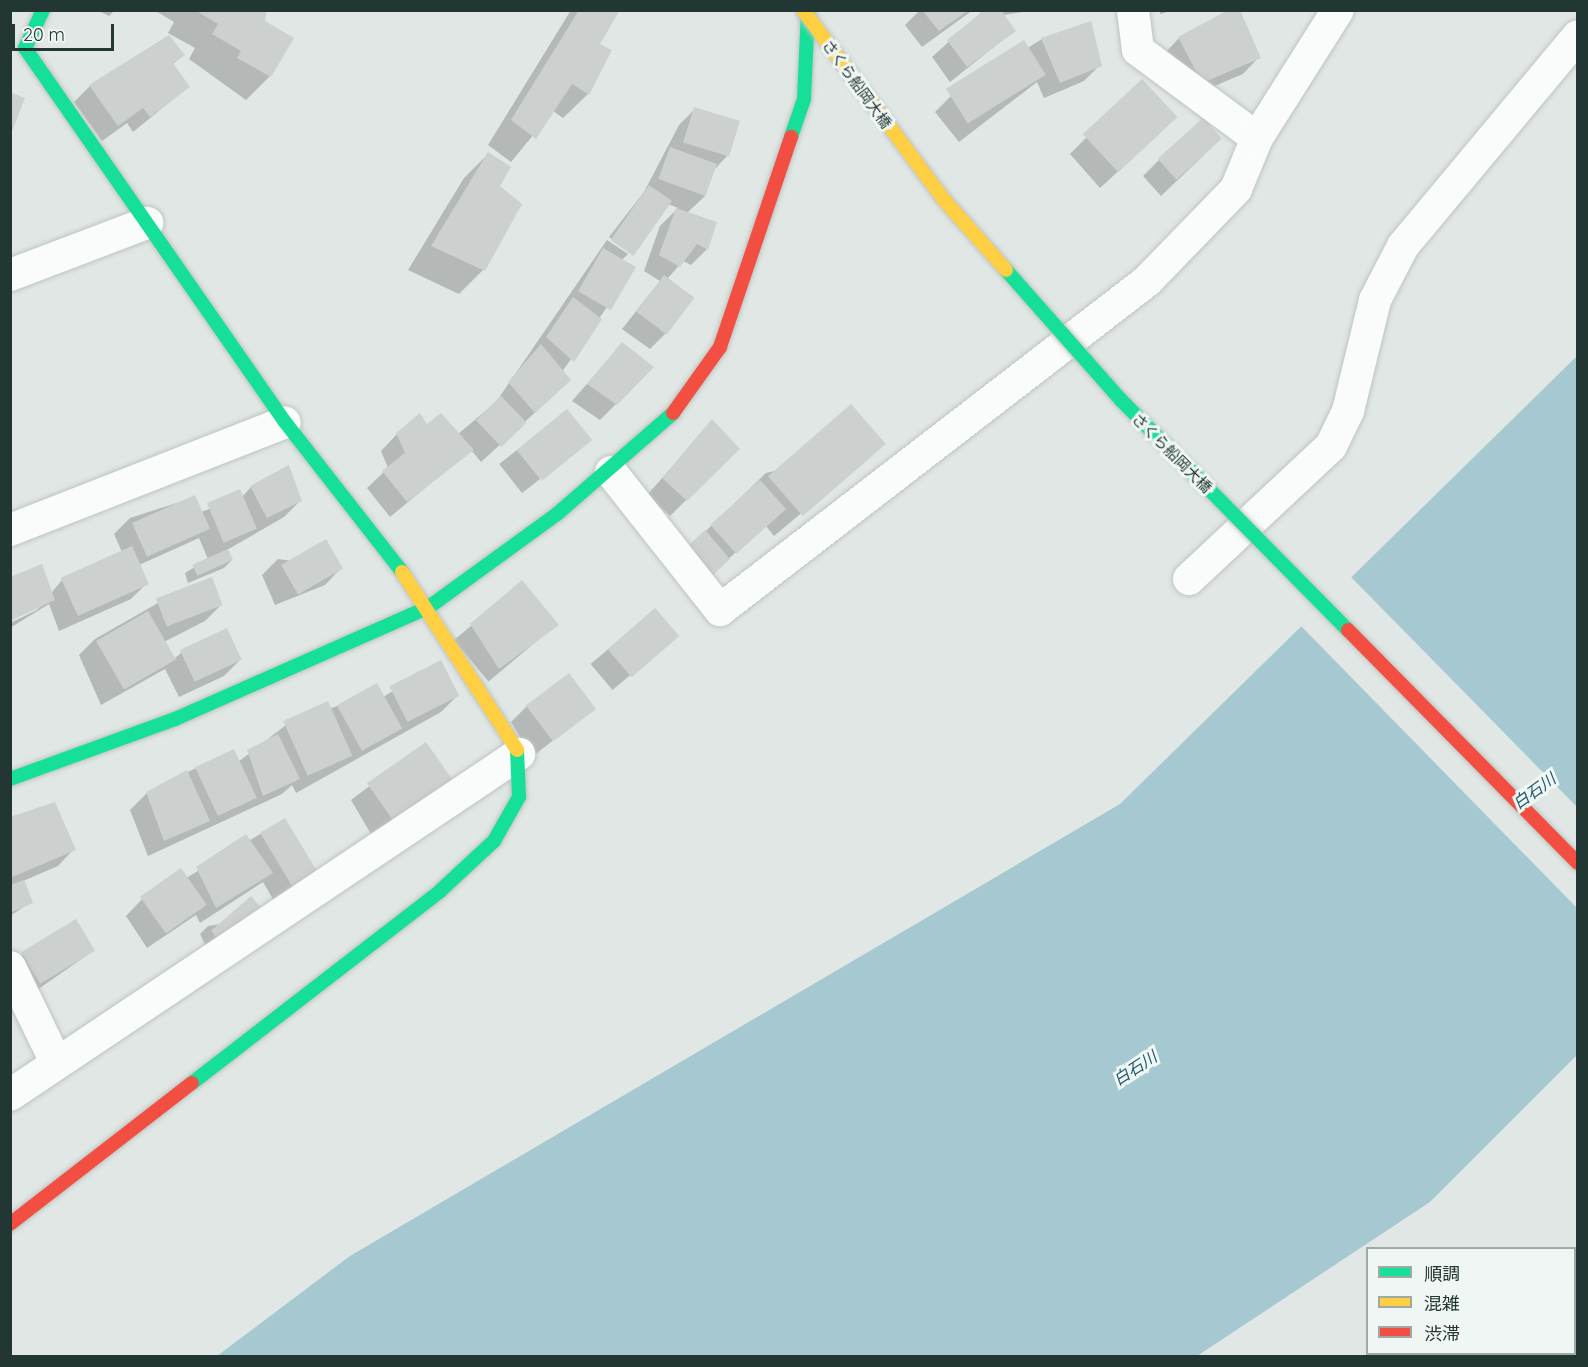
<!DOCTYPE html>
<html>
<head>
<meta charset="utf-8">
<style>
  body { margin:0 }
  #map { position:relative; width:1588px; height:1367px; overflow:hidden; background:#e1e7e4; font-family:Quicksand,"Noto Sans JP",sans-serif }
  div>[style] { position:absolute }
  .water>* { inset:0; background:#a5c8d1 }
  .pier>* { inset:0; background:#e1e7e4 }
  .shadow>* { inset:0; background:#0003; transform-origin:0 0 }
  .building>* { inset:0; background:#ccd0cf; transform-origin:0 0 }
  .roads { filter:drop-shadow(0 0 2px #bec4c1) drop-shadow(0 0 2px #bec4c1) }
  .street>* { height:32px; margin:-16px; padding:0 16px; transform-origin:16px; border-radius:16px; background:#fafbfb }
  .fast>* { height:14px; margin:-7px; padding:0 7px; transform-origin:7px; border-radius:7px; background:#16e098 }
  .slow>* { height:14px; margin:-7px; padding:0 7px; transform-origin:7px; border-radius:7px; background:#ffcf43 }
  .jam>* { height:14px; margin:-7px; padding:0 7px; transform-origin:7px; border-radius:7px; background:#f24e42 }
  .bridges { filter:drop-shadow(0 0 2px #bec4c2) drop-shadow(0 0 2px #bec4c2) }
  .fast-bridge>* { height:14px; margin:-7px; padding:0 7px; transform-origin:7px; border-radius:7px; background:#16e098 }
  .slow-bridge>* { height:14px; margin:-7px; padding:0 7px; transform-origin:7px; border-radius:7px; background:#ffcf43 }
  .jam-bridge>* { height:14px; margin:-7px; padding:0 7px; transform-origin:7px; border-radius:7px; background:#f24e42 }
  span { translate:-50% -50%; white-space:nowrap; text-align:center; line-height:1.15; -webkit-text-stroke:6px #eff6f3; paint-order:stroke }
  .street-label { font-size:15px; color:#223733 }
  .water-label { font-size:16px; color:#22596d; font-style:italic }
  .frame { position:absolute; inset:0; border:12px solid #223733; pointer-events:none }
  .legend { position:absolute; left:1366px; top:1247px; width:210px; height:108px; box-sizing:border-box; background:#eff6f3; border:2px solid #9daaa6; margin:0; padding:8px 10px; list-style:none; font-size:18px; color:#223733 }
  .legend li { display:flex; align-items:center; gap:12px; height:30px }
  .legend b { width:30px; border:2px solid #9daaa6 }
  .scale { position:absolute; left:12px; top:24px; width:102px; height:27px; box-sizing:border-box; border:3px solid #223733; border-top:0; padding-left:8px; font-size:18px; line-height:21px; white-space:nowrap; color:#223733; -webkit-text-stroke:4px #eff6f3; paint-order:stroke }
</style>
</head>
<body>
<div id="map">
  <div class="water">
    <div style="clip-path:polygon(1577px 356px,1577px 1055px,1430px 1202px,1197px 1356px,217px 1356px,350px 1256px,1120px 804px)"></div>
  </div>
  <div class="pier">
    <div style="clip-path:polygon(1350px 576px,1577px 807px,1577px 908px,1300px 625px)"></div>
  </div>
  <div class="shadow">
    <div style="clip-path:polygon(97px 10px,115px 10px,109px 16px)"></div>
    <div style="clip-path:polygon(154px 10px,264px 10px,262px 21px,292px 38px,270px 76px,246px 100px,189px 59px,195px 48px,168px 33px,174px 22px)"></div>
    <div style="clip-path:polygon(571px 10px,618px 10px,598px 44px,610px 51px,588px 94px,563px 118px,553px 111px,511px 162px,488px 145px)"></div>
    <div style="clip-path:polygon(920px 10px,973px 10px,922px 47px,905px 25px)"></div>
    <div style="clip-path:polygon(984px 10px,1037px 10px,1003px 15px,1014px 31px,950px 82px,932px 57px)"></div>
    <div style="clip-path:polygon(1160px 10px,1174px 10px,1160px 14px)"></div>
    <div style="clip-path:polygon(1179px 38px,1259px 57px,1243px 74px,1186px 98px,1163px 55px)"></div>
    <div style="clip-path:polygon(1042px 39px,1100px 65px,1084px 81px,1044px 98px,1037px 82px,959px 142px,935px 112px,951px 96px)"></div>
    <div style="clip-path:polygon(183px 55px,172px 65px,188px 87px,133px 132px,127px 123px,102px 141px,74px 102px,90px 86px)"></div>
    <div style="clip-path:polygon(1142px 81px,1160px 133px,1100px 188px,1070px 154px)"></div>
    <div style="clip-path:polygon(695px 109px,727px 156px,713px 171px,705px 196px,687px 213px,707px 249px,691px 265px,683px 261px,667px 279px,666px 333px,650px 349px,622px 329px,660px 281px,644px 271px,660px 226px,678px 208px,668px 204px,630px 251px,609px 237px,644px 192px,679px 125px)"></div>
    <div style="clip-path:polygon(488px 154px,498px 187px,483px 270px,459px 294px,408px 270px,464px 178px)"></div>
    <div style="clip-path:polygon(1204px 155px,1161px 196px,1143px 176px,1159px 160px)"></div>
    <div style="clip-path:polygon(607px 240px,628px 254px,622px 260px,634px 268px,562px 372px,553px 396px,481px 462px,471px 450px,390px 517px,367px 488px,388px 468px,381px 451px,397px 434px,426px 426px,458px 434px,496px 402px)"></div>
    <div style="clip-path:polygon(622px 344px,652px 368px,600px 420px,572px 401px)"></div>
    <div style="left:567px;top:411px;width:37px;height:86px;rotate:52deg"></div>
    <div style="clip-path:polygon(712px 422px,738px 449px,670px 516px,647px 495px)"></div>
    <div style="clip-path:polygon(884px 444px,774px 536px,766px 526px,727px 560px,682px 554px,766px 473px)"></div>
    <div style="clip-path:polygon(251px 487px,300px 501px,284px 517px,227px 550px,232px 560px,224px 568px,188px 583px,185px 573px,208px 559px,199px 538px,139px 565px,147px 583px,131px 599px,59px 631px,49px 604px,10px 628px,10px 623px,37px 610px,62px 580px,122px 552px,114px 534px,130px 518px,195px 497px,201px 512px,242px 497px)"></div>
    <div style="clip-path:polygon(278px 559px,341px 568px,325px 585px,275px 605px,262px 575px)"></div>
    <div style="left:522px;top:583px;width:54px;height:89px;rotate:50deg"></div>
    <div style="clip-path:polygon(158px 603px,221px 605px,205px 621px,164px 642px,174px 659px,181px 653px,240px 660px,224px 676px,179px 697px,165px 669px,101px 705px,79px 655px,95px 639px)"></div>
    <div style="left:655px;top:610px;width:34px;height:84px;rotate:50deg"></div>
    <div style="clip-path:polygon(441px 662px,457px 696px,441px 712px,296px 793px,292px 785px,282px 794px,148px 856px,130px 810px,147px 793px,196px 768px,238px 762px,286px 725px,337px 706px,383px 697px)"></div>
    <div style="clip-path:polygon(527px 706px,594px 708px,532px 757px,511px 722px)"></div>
    <div style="clip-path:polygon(425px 744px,435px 796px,371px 834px,351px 800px)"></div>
    <div style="clip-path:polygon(10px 819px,74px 849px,58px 866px,23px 881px,31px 902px,10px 916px)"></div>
    <div style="clip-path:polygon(284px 820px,317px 874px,277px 906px,263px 882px,200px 923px,196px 915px,147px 948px,126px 916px,142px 899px,181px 871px,186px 878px)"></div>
    <div style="clip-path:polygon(255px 919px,208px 951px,200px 934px,208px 926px)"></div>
    <div style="clip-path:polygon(93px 951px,24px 999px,10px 967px,23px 954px)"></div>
  </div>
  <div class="building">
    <div style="clip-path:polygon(195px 10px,267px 10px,265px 21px,294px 38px,271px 77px,237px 58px,241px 51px,212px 34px,218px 24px)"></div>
    <div style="clip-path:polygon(579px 10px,620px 10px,600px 44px,612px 50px,589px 95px,572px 84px,536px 139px,511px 120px)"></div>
    <div style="clip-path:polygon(922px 10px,969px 10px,939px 31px)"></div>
    <div style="clip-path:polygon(985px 10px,1001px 10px,1016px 31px,967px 67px,947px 40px)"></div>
    <div style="clip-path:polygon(1228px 10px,1240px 10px,1261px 58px,1202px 83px,1178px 37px)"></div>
    <div style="clip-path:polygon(1091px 21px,1102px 66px,1060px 83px,1041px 38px)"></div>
    <div style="clip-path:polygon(169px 35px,185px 55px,173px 63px,190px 87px,150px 117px,143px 108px,118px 126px,89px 85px)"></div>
    <div style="left:1024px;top:40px;width:41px;height:92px;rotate:58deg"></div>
    <div style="left:1142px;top:79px;width:52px;height:81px;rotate:47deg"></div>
    <div style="clip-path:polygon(10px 92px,25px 98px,11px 134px,10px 134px)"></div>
    <div style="left:694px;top:107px;width:48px;height:37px;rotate:17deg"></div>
    <div style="left:1203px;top:118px;width:28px;height:61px;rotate:48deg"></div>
    <div style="left:670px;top:147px;width:50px;height:34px;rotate:20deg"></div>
    <div style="clip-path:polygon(488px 152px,511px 167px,500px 186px,522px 204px,485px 271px,431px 246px)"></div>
    <div style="left:649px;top:185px;width:28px;height:67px;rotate:35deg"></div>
    <div style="clip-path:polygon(676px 208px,717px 222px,708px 250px,697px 244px,680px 267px,659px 255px)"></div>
    <div style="left:603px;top:248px;width:38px;height:50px;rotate:30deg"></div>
    <div style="left:664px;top:275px;width:38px;height:46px;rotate:37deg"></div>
    <div style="clip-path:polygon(573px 297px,602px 319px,574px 362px,546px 337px)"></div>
    <div style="clip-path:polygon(622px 342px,654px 367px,617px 405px,587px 384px)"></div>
    <div style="clip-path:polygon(541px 344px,571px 380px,535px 413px,508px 382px)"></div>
    <div style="left:501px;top:396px;width:37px;height:35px;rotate:46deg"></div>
    <div style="left:851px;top:404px;width:53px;height:110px;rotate:49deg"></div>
    <div style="left:567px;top:409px;width:40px;height:65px;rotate:51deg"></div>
    <div style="clip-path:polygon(420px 413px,427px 424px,441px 413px,474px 450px,407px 502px,382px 471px,405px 453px,396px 433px)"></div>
    <div style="clip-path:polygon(712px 419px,740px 449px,687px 501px,662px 478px)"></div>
    <div style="clip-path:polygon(289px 465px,302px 501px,267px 518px,250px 486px)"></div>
    <div style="left:760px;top:480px;width:39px;height:67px;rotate:48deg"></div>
    <div style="left:240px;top:489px;width:43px;height:36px;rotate:67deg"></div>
    <div style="left:195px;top:495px;width:37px;height:69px;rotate:66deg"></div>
    <div style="clip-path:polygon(705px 530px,730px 559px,712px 576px,689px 545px)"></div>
    <div style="left:326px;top:539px;width:34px;height:52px;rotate:60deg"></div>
    <div style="left:132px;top:546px;width:42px;height:78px;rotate:66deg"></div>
    <div style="left:228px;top:549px;width:12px;height:39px;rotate:66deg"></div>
    <div style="clip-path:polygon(42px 564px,55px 600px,10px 621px,10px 577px)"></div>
    <div style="left:212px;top:577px;width:30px;height:60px;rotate:69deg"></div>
    <div style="clip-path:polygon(522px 580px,559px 625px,499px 669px,470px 624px)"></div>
    <div style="left:655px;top:608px;width:37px;height:63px;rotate:49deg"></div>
    <div style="left:148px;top:611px;width:56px;height:60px;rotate:60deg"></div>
    <div style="left:227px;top:628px;width:35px;height:52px;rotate:65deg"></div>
    <div style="left:441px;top:660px;width:40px;height:58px;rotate:63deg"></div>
    <div style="left:569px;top:673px;width:45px;height:54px;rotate:53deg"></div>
    <div style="left:377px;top:683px;width:52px;height:46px;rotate:61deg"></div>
    <div style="left:328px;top:701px;width:60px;height:49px;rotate:66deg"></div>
    <div style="clip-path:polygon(278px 734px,300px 779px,263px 796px,247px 750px)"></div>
    <div style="left:426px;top:742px;width:47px;height:72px;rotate:55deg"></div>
    <div style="left:234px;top:749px;width:54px;height:43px;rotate:65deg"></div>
    <div style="clip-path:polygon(187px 770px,210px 821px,164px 841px,146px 792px)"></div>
    <div style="clip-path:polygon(55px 802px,76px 850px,10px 878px,10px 817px)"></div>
    <div style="left:285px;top:818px;width:66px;height:29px;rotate:59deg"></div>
    <div style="clip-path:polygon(246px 834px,273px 873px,216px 908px,196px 867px)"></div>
    <div style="left:181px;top:868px;width:45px;height:50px;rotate:55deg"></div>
    <div style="clip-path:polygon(24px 880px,33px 903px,10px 913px,10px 885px)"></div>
    <div style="left:251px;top:896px;width:21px;height:53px;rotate:49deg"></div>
    <div style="left:76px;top:919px;width:37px;height:64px;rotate:59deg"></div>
  </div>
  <div class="roads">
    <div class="street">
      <div style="left:1133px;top:10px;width:40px;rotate:82.9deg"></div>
      <div style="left:1138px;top:50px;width:148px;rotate:36.5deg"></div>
      <div style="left:10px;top:275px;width:147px;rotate:-20.8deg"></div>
      <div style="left:611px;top:472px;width:176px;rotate:51.7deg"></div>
      <div style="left:720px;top:610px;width:539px;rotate:-37.61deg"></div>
      <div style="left:1147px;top:281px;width:128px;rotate:-45.9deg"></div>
      <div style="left:1236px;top:189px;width:55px;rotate:-67.6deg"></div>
      <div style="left:1257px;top:138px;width:151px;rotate:-57.7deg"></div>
      <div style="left:10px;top:530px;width:295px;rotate:-21.4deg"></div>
      <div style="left:1189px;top:579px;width:195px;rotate:-43.1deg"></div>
      <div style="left:1331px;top:446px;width:39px;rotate:-64deg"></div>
      <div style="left:1348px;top:411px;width:114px;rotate:-76.3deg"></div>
      <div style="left:1375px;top:300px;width:61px;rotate:-62.6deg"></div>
      <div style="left:1403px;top:246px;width:273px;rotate:-50.2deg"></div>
      <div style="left:10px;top:967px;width:106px;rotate:64.2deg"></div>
      <div style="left:10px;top:1095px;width:613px;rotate:-33.82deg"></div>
    </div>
    <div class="fast">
      <div style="left:43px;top:10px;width:42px;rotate:115.3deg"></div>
      <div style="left:25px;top:48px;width:455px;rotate:55.2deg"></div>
      <div style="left:285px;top:422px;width:190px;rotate:52deg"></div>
      <div style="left:791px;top:137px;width:40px;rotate:-71.1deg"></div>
      <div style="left:804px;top:99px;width:89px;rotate:-87.4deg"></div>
      <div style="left:10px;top:779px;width:176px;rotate:-20deg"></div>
      <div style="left:175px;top:719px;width:278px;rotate:-23.8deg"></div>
      <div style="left:429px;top:607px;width:158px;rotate:-36deg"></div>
      <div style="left:557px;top:514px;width:154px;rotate:-41deg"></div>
      <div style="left:192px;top:1083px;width:314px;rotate:-37.7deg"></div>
      <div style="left:440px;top:891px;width:74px;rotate:-42.8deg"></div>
      <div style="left:494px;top:841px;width:51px;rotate:-60.4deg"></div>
      <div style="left:519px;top:797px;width:47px;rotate:-92.4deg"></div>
    </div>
    <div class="slow">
      <div style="left:402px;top:572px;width:212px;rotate:57.1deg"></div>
    </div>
    <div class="jam">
      <div style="left:673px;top:413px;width:81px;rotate:-54.5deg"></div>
      <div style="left:720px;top:347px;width:222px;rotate:-71.3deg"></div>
      <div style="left:10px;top:1224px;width:230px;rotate:-37.8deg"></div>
    </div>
  </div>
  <div class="bridges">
    <div class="fast-bridge">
      <div style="left:1006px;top:270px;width:174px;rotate:48.5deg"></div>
      <div style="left:1121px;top:400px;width:323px;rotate:45.4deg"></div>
    </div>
    <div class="slow-bridge">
      <div style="left:803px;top:10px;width:238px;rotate:53.4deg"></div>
      <div style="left:945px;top:201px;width:92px;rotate:48.5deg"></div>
    </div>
    <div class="jam-bridge">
      <div style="left:1348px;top:630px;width:327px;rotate:45.4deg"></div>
    </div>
  </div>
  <div class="street-label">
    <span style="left:857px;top:84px;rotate:54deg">さくら船岡大橋</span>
    <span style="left:1172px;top:453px;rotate:45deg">さくら船岡大橋</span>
  </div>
  <div class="water-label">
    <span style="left:1534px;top:791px;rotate:-36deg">白石川</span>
    <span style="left:1135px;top:1068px;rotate:-33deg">白石川</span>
  </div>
  <div class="frame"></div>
  <ul class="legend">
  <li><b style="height:8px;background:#16e098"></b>順調</li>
  <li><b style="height:8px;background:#ffcf43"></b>混雑</li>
  <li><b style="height:8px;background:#f24e42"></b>渋滞</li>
  </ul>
  <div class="scale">20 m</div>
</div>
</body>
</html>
